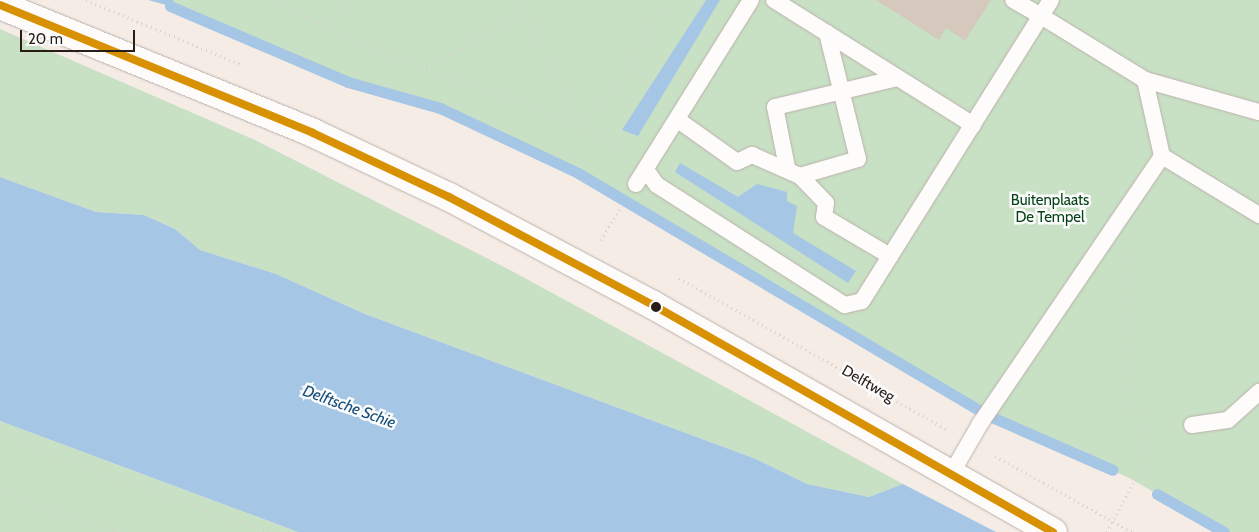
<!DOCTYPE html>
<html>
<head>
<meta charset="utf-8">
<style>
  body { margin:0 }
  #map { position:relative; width:1259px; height:532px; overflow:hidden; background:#f6ece6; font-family:Cabin,sans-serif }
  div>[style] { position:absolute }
  .green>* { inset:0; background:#c8e0c4 }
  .water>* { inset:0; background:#a6c6e5 }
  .stream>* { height:11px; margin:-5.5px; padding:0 5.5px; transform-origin:5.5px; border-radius:5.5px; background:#a6c6e5 }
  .building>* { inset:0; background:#d4c9bc }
  .path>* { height:3px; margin-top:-1.5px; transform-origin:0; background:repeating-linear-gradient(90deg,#d4d1cf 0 1px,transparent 0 5px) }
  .roads { filter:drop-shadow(0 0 1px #bbb1ab) drop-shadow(0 0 1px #bbb1ab) }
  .service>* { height:16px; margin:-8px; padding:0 8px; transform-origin:8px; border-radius:8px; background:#fefcfb }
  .tertiary>* { height:28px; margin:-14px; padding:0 14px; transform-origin:14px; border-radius:14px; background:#fefcfb }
  .bus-1>* { height:8px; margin:-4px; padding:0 4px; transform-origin:4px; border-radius:4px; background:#d89103 }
  .dots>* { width:14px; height:14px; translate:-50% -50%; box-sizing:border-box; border:2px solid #fbfbfb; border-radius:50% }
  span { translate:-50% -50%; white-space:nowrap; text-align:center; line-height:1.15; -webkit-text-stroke:5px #fbfbfb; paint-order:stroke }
  .park-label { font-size:15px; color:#064318 }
  .street-label { font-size:15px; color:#281d17 }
  .water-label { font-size:16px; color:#174e7a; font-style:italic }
  .scale { position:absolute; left:20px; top:30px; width:115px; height:22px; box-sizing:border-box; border:2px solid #281d17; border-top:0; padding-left:6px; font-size:15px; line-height:18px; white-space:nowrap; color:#281d17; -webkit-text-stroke:4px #fbfbfb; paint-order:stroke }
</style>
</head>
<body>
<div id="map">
  <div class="green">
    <div style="clip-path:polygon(174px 0,1259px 0,1259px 532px,1224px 532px,1129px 478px,987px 415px,578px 173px,440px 108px,348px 82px,170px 6px)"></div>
    <div style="clip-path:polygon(0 29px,255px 140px,510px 270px,903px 484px,869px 497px,807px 484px,756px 459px,365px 314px,276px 274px,200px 250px,175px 229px,144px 215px,96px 212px,0 177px)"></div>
    <div style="clip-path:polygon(0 421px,83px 452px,298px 532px,0 532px)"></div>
  </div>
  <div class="water">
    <div style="clip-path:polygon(148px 0,174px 0,170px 6px)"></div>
    <div style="clip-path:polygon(706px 0,720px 0,638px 136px,622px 130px)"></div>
    <div style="clip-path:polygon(680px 163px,738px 197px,757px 184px,787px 192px,787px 201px,797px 206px,793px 233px,856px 271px,848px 283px,675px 172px)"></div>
    <div style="clip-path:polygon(0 177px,96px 212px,144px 215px,175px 229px,200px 250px,276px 274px,365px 314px,756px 459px,807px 484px,869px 497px,903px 484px,996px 532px,298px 532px,0 421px)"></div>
  </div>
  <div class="stream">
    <div style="left:170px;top:6px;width:194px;rotate:23.1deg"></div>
    <div style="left:348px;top:82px;width:96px;rotate:15.8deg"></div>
    <div style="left:440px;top:108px;width:153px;rotate:25.2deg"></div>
    <div style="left:578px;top:173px;width:475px;rotate:30.6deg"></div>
    <div style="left:987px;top:415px;width:137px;rotate:23.6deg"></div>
    <div style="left:1157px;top:494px;width:77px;rotate:29.6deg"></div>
  </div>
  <div class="building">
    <div style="clip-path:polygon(876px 0,991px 0,965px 41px,946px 28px,939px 40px)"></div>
  </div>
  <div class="path">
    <div style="left:86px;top:0;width:167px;rotate:22.6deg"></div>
    <div style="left:274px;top:0;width:117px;rotate:26.3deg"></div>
    <div style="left:379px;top:52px;width:214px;rotate:19.6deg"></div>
    <div style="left:581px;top:124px;width:50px;rotate:30.2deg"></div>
    <div style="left:525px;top:11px;width:126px;rotate:63.6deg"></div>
    <div style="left:581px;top:124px;width:72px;rotate:-47.8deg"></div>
    <div style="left:629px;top:71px;width:80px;rotate:-62.5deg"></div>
    <div style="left:330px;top:26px;width:33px;rotate:-52deg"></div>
    <div style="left:427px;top:68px;width:113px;rotate:-30.2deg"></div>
    <div style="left:525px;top:11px;width:11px;rotate:-100deg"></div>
    <div style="left:601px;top:240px;width:39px;rotate:-59deg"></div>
    <div style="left:679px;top:278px;width:307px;rotate:29.5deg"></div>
    <div style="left:0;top:434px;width:286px;rotate:20deg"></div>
    <div style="left:995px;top:456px;width:157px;rotate:29deg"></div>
    <div style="left:0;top:491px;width:122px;rotate:19.6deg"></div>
    <div style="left:1107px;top:532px;width:70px;rotate:-62deg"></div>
    <div style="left:1140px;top:470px;width:143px;rotate:-94deg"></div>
    <div style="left:1130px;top:327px;width:77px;rotate:-87.8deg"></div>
  </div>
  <div class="roads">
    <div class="service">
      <div style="left:774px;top:0;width:235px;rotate:32.1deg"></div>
      <div style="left:1051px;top:0;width:19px;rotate:122deg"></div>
      <div style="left:1041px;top:16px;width:122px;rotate:31.6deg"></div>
      <div style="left:1145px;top:80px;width:78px;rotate:77.4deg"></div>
      <div style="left:1162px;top:156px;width:114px;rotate:31.3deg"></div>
      <div style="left:1145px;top:80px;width:118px;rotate:15.7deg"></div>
      <div style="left:678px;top:120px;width:72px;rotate:35.4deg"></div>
      <div style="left:737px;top:162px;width:17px;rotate:-25deg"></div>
      <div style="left:752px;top:155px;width:52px;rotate:23.6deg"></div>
      <div style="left:800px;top:176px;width:37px;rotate:46deg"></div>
      <div style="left:826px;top:203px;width:14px;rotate:98deg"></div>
      <div style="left:824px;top:217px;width:77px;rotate:30.6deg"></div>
      <div style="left:787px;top:167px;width:61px;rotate:-101.3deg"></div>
      <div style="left:775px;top:107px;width:126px;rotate:-13.3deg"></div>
      <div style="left:646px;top:170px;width:19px;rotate:54deg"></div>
      <div style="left:657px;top:185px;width:223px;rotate:32.6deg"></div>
      <div style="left:845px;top:305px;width:17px;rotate:-13deg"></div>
      <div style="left:862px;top:301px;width:337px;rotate:-57.9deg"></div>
      <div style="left:1041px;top:16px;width:32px;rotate:-150deg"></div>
      <div style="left:800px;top:176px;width:60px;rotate:-16.3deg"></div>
      <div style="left:858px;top:159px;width:130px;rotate:-103.8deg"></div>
      <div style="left:636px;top:184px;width:217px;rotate:-58deg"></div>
      <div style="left:1192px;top:425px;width:36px;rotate:-8deg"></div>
      <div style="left:1228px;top:420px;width:42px;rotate:-42.1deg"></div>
      <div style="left:951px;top:474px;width:58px;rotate:-59.9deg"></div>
      <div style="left:980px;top:424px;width:324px;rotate:-55.8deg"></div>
    </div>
    <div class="tertiary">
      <div style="left:0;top:5px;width:338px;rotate:22.2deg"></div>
      <div style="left:313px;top:133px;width:150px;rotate:25.2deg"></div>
      <div style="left:449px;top:197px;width:231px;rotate:27.9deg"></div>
      <div style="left:653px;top:305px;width:460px;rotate:29.6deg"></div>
    </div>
  </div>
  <div class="bus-1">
    <div style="left:0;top:5px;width:338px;rotate:22.2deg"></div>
    <div style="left:313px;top:133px;width:150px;rotate:25.2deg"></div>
    <div style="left:449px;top:197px;width:231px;rotate:27.9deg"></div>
    <div style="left:653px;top:305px;width:460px;rotate:29.6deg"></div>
  </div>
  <div class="dots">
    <div style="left:656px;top:307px;background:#281d17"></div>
  </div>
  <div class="park-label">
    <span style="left:1050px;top:209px">Buitenplaats<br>De Tempel</span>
  </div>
  <div class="street-label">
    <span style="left:868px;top:384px;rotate:30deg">Delftweg</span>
  </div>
  <div class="water-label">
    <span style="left:349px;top:407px;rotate:20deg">Delftsche Schie</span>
  </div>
  <div class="scale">20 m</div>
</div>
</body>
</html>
